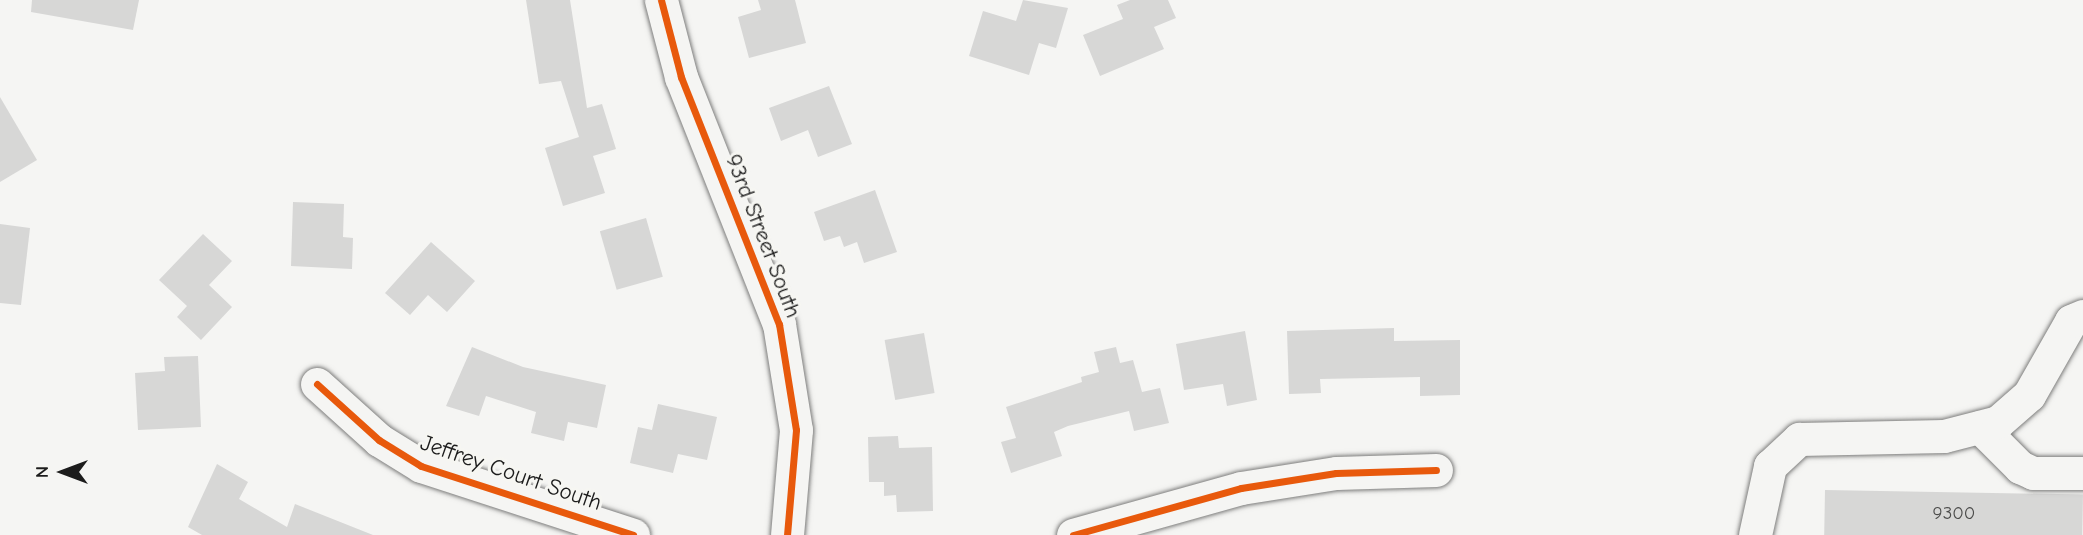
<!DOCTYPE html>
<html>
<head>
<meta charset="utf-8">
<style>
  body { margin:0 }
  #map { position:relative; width:2083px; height:535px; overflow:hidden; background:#f5f5f3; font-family:"Comic Neue",sans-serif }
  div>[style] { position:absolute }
  .building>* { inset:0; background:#d7d7d6; transform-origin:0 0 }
  .roads { filter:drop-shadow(0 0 2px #7e7e7d) drop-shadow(0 0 2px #7e7e7d) }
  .minor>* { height:33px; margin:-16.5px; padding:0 16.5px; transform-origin:16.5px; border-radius:16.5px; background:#f5f5f3 }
  .cycleway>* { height:7px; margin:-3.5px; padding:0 3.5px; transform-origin:3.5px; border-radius:3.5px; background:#e8590c }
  span { translate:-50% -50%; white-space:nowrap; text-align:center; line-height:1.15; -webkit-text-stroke:6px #f6f6f2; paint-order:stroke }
  .number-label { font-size:19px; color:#4b4b4a }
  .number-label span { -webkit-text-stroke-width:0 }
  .street-label { font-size:23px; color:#1c1c1c }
  .north { position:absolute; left:28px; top:437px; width:70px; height:70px; -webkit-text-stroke:5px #f6f6f2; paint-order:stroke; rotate:270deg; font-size:19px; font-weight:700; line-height:28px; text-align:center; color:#1c1c1c }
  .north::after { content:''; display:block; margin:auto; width:24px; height:32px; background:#1c1c1c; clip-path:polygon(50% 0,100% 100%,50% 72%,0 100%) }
</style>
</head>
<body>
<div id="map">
  <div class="building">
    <div style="clip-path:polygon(32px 0,139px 0,133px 30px,31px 12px)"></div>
    <div style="clip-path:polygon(526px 0,570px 0,587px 108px,602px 104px,616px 149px,593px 156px,605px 193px,563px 206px,545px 148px,579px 137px,561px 81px,539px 84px)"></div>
    <div style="clip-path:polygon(758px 0,795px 0,806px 43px,749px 58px,738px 17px,761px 10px)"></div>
    <div style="clip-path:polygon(1023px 0,1068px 8px,1056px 48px,1039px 43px,1029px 75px,969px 56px,983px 11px,1016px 21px)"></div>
    <div style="clip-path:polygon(1130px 0,1168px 0,1176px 18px,1154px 27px,1164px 49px,1100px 76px,1083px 35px,1123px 19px,1117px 5px)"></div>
    <div style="clip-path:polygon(829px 86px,852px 144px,818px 157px,808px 130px,781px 141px,769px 108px)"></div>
    <div style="clip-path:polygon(0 97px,37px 160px,0 182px)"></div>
    <div style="clip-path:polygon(875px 190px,897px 252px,864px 263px,857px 242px,844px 247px,840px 236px,824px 241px,814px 212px)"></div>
    <div style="clip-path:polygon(293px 202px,344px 204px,343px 237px,353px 238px,352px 269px,291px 266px)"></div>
    <div style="left:646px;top:218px;width:61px;height:48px;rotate:74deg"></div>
    <div style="clip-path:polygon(0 224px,30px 228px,21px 305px,0 303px)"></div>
    <div style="clip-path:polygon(203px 234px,232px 261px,209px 285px,232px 307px,201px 340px,177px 317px,187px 306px,159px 280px)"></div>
    <div style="clip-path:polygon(431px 242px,475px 281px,447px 312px,428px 295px,410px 315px,385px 293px)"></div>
    <div style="clip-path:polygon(1394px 328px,1394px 341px,1460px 340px,1460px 395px,1420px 396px,1420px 377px,1320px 379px,1321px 393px,1289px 394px,1287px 331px)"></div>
    <div style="clip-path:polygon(1245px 331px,1257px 400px,1227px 406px,1223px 384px,1184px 390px,1176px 344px)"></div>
    <div style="left:924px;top:333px;width:61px;height:40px;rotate:80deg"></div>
    <div style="clip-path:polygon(472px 347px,523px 367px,606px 385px,597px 428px,568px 422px,564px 441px,531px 433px,536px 412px,486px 396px,479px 416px,446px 406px)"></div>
    <div style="clip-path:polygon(1116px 347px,1120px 363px,1133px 360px,1142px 392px,1160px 388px,1169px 423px,1134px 431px,1129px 411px,1068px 426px,1054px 432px,1062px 456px,1011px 473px,1001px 442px,1016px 438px,1006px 407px,1082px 382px,1081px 377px,1099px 372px,1094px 352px)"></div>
    <div style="clip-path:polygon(198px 356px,201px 427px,138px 430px,135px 373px,165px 371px,164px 357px)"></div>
    <div style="clip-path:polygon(658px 404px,717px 417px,707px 460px,678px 454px,673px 473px,630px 463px,638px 427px,652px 430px)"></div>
    <div style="clip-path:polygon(898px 436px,899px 448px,932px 447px,933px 511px,897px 512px,896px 495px,884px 496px,884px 482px,869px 482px,868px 437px)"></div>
    <div style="clip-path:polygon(217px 464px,248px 482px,239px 499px,287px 527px,295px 504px,373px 535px,202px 535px,188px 527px)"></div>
    <div style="left:1825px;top:490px;width:258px;height:45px;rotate:1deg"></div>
  </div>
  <div class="roads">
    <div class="minor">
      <div style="left:661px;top:0;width:80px;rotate:75.4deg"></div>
      <div style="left:681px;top:77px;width:266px;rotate:68.4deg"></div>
      <div style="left:779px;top:324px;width:107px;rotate:80.9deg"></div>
      <div style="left:796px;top:430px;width:105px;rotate:94.9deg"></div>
      <div style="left:317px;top:384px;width:84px;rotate:42.1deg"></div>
      <div style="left:379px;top:440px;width:49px;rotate:31.8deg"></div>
      <div style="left:421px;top:466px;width:223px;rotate:18deg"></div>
      <div style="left:1980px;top:427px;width:57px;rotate:45deg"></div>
      <div style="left:2020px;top:467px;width:14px;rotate:25deg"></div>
      <div style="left:2033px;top:473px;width:50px"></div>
      <div style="left:1073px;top:535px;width:174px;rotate:-15.6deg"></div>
      <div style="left:1241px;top:488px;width:96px;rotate:-9deg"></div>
      <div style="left:1336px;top:473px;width:100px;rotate:-1.7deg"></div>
      <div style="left:1755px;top:535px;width:71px;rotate:-77.7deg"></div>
      <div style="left:1770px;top:466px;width:40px;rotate:-43deg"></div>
      <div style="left:1799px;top:439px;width:145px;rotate:-1.2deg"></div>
      <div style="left:1944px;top:436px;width:56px;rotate:-14.5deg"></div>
      <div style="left:1998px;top:422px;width:41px;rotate:-41.1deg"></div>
      <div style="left:2029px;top:395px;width:85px;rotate:-60.4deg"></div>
      <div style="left:2071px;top:321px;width:13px;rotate:-23deg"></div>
    </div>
  </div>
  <div class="cycleway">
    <div style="left:661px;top:0;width:80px;rotate:75.4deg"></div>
    <div style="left:681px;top:77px;width:266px;rotate:68.4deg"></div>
    <div style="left:779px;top:324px;width:107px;rotate:80.9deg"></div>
    <div style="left:796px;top:430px;width:105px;rotate:94.9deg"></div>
    <div style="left:317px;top:384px;width:84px;rotate:42.1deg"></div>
    <div style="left:379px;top:440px;width:49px;rotate:31.8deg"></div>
    <div style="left:421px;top:466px;width:223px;rotate:18deg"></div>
    <div style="left:1073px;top:535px;width:174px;rotate:-15.6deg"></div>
    <div style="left:1241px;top:488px;width:96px;rotate:-9deg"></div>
    <div style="left:1336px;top:473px;width:100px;rotate:-1.7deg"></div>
  </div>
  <div class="number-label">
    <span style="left:1954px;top:514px">9300</span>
  </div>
  <div class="street-label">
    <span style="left:763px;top:236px;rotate:69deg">93rd Street South</span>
    <span style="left:511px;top:473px;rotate:19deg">Jeffrey Court South</span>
  </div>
  <div class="north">N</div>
</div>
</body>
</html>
